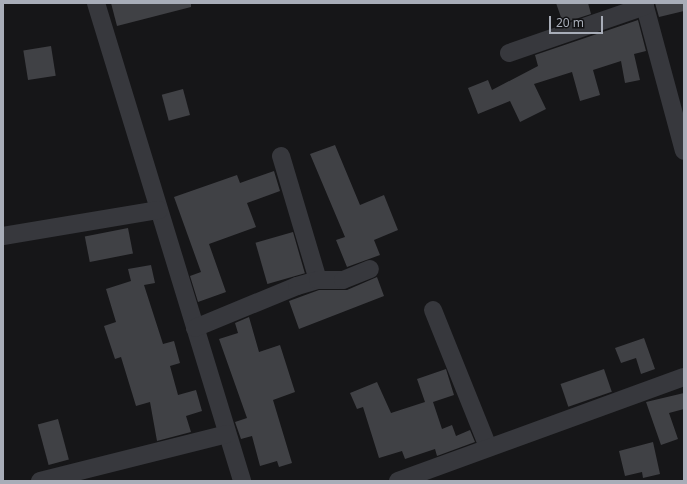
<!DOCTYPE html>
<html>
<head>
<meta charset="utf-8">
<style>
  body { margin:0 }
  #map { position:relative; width:687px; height:484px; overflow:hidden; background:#161618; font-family:"Noto Sans",sans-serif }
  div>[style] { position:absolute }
  .building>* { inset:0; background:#404145; transform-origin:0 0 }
  .minor>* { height:18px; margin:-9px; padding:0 9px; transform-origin:9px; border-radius:9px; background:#37383d }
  span { translate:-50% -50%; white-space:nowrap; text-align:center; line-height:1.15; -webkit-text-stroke:3.5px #111113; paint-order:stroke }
  .frame { position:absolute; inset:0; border:4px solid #a8adb8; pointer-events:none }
  .scale { position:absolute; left:549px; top:16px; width:54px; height:18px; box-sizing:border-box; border:2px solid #a8adb8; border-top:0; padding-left:5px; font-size:12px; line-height:14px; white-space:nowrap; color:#a8adb8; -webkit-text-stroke:3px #111113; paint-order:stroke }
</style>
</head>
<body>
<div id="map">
  <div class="building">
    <div style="clip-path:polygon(111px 3px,191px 3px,191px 7px,117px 26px)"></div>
    <div style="clip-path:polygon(556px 3px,588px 3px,591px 14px,563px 23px)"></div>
    <div style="clip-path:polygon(655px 3px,684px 3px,684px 11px,659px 17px)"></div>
    <div style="clip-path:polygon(638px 20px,646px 51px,634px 54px,640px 80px,625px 83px,621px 61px,593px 70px,600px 95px,580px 101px,572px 72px,534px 84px,546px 109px,520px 122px,510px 101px,478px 114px,468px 88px,488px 80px,492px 90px,538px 66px,535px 55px)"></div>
    <div style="left:51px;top:46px;width:30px;height:28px;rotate:81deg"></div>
    <div style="left:183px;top:89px;width:27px;height:22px;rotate:75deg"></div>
    <div style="clip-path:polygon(335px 145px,360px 205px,384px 195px,398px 230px,374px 240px,380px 255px,347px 267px,336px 240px,345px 237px,310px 154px)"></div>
    <div style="clip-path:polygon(274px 171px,280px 191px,247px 203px,256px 227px,209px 244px,226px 292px,198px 302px,190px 276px,201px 272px,174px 197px,237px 175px,240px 183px)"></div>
    <div style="left:128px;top:228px;width:26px;height:44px;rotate:79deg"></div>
    <div style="left:293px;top:232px;width:43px;height:39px;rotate:74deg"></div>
    <div style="clip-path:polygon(151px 265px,155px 283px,144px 285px,163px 344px,174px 341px,180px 363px,170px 366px,178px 395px,196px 390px,202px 411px,186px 416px,191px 432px,157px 441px,150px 402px,136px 406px,121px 357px,115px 359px,104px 326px,116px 322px,106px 289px,131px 281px,128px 269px)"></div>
    <div style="clip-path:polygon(377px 277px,384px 296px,299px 329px,289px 301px,319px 290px,347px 290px)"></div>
    <div style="clip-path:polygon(249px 317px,259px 352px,280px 345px,295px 392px,273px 400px,292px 463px,279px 467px,277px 461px,260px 466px,252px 436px,241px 439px,235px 422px,247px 418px,219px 339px,238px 333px,235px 323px)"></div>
    <div style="clip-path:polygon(644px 338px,655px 369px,641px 374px,636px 358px,621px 363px,615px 348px)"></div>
    <div style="clip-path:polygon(446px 369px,454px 395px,433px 402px,442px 429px,452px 425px,456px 436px,470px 430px,475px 442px,437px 456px,435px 449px,405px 459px,402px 451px,379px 458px,363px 407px,357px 409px,350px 393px,377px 382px,391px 413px,425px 402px,417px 379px)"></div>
    <div style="left:604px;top:369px;width:24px;height:46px;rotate:71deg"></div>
    <div style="clip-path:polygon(684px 393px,684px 409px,669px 413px,678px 439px,661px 445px,646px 402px)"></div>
    <div style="left:58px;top:419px;width:42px;height:21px;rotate:75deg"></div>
    <div style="clip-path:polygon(653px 442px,660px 474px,643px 478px,642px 472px,625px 476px,619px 451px)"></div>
  </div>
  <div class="minor">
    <div style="left:96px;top:3px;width:500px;rotate:73deg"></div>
    <div style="left:644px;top:3px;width:153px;rotate:74.9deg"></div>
    <div style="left:509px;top:53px;width:144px;rotate:-19.1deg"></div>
    <div style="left:281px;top:156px;width:129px;rotate:73.4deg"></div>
    <div style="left:3px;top:236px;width:158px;rotate:-9.5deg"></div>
    <div style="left:433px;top:310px;width:148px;rotate:68.1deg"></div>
    <div style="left:195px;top:328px;width:110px;rotate:-22.4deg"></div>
    <div style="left:297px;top:286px;width:22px;rotate:-16deg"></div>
    <div style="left:318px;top:280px;width:25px"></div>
    <div style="left:343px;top:280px;width:29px;rotate:-22deg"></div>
    <div style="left:40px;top:481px;width:193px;rotate:-14.1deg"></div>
    <div style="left:398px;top:481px;width:304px;rotate:-20deg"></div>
  </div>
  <div class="frame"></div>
  <div class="scale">20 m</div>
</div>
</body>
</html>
